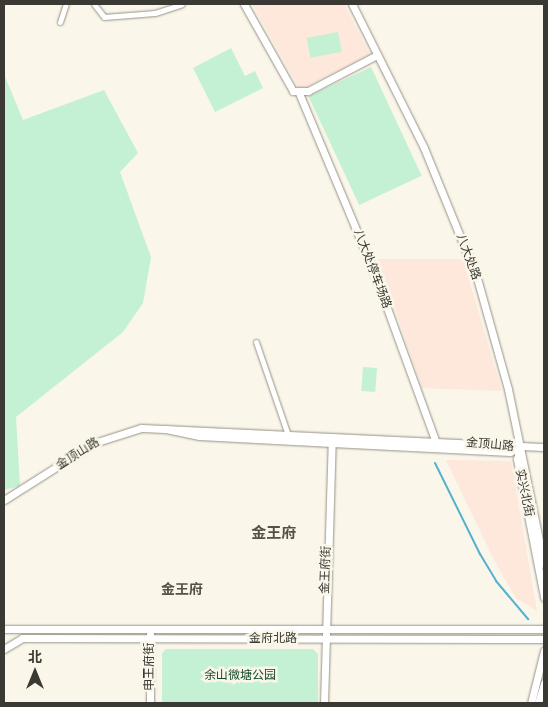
<!DOCTYPE html>
<html>
<head>
<meta charset="utf-8">
<style>
  body { margin:0 }
  #map { position:relative; width:548px; height:707px; overflow:hidden; background:#faf6e9; font-family:Roboto,"Noto Sans SC",sans-serif }
  div>[style] { position:absolute }
  .education>* { inset:0; background:#fee7db }
  .green>* { inset:0; background:#c4f1d3; transform-origin:0 0 }
  .stream>* { height:2px; margin:-1px; padding:0 1px; transform-origin:1px; border-radius:1px; background:#55b1d0 }
  .roads { filter:drop-shadow(0 0 1px #969286) drop-shadow(0 0 1px #969286) }
  .street>* { height:5px; margin:-2.5px; padding:0 2.5px; transform-origin:2.5px; border-radius:2.5px; background:#fff }
  .secondary>* { height:7px; margin:-3.5px; padding:0 3.5px; transform-origin:3.5px; border-radius:3.5px; background:#fff }
  span { translate:-50% -50%; white-space:nowrap; text-align:center; line-height:1.15; -webkit-text-stroke:5px #faf6e9; paint-order:stroke }
  .street-label { font-size:12px; color:#3a3934 }
  .park-label { font-size:12px; color:#124a2c }
  .neighbourhood-label { font-size:14px; color:#555146; font-weight:700 }
  .quarter-label { font-size:15px; color:#555146; font-weight:700 }
  .frame { position:absolute; inset:0; border:5px solid #3a3934; pointer-events:none }
  .north { position:absolute; left:10px; top:647px; width:50px; height:50px; -webkit-text-stroke:4px #faf6e9; paint-order:stroke; rotate:0deg; font-size:14px; font-weight:700; line-height:20px; text-align:center; color:#3a3934 }
  .north::after { content:''; display:block; margin:auto; width:18px; height:22px; background:#3a3934; clip-path:polygon(50% 0,100% 100%,50% 72%,0 100%) }
</style>
</head>
<body>
<div id="map">
  <div class="education">
    <div style="clip-path:polygon(252px 4px,344px 4px,370px 54px,300px 90px)"></div>
    <div style="clip-path:polygon(378px 259px,463px 259px,502px 391px,422px 388px)"></div>
    <div style="clip-path:polygon(446px 460px,511px 461px,537px 611px,516px 598px,494px 560px)"></div>
  </div>
  <div class="green">
    <div style="left:338px;top:32px;width:20px;height:32px;rotate:79deg"></div>
    <div style="clip-path:polygon(231px 48px,245px 76px,255px 71px,263px 88px,215px 112px,193px 68px)"></div>
    <div style="left:371px;top:67px;width:120px;height:69px;rotate:65deg"></div>
    <div style="clip-path:polygon(4px 74px,23px 120px,104px 90px,138px 153px,120px 172px,151px 257px,143px 303px,123px 332px,16px 417px,20px 486px,4px 490px)"></div>
    <div style="left:363px;top:367px;width:14px;height:24px;rotate:4deg"></div>
    <div style="clip-path:polygon(166px 649px,313px 649px,318px 654px,318px 703px,162px 703px,162px 653px)"></div>
  </div>
  <div class="stream">
    <div style="left:435px;top:463px;width:102px;rotate:63.7deg"></div>
    <div style="left:480px;top:554px;width:31px;rotate:59deg"></div>
    <div style="left:496px;top:581px;width:50px;rotate:49.9deg"></div>
  </div>
  <div class="roads">
    <div class="street">
      <div style="left:94px;top:4px;width:16px;rotate:52deg"></div>
      <div style="left:104px;top:17px;width:51px;rotate:-4.5deg"></div>
      <div style="left:155px;top:13px;width:28px;rotate:-18deg"></div>
      <div style="left:60px;top:22px;width:19px;rotate:-72deg"></div>
      <div style="left:256px;top:342px;width:102px;rotate:71deg"></div>
    </div>
    <div class="secondary">
      <div style="left:244px;top:4px;width:100px;rotate:60.6deg"></div>
      <div style="left:293px;top:91px;width:15px"></div>
      <div style="left:308px;top:91px;width:78px;rotate:-27.6deg"></div>
      <div style="left:352px;top:4px;width:161px;rotate:63.4deg"></div>
      <div style="left:424px;top:148px;width:140px;rotate:67.8deg"></div>
      <div style="left:477px;top:278px;width:115px;rotate:74.4deg"></div>
      <div style="left:508px;top:389px;width:179px;rotate:78.4deg"></div>
      <div style="left:299px;top:93px;width:197px;rotate:67.3deg"></div>
      <div style="left:375px;top:275px;width:184px;rotate:70deg"></div>
      <div style="left:166px;top:429px;width:34px;rotate:12deg"></div>
      <div style="left:199px;top:436px;width:133px;rotate:3deg"></div>
      <div style="left:332px;top:443px;width:178px;rotate:2.9deg"></div>
      <div style="left:510px;top:452px;width:11px;rotate:-27deg"></div>
      <div style="left:520px;top:447px;width:12px;rotate:104deg"></div>
      <div style="left:517px;top:459px;width:141px;rotate:78.9deg"></div>
      <div style="left:4px;top:500px;width:107px;rotate:-32.3deg"></div>
      <div style="left:94px;top:443px;width:49px;rotate:-17.7deg"></div>
      <div style="left:141px;top:428px;width:403px;rotate:2.7deg"></div>
      <div style="left:4px;top:629px;width:540px"></div>
      <div style="left:150px;top:634px;width:69px;rotate:90deg"></div>
      <div style="left:4px;top:649px;width:21px;rotate:-31deg"></div>
      <div style="left:22px;top:638px;width:522px;rotate:0.11deg"></div>
      <div style="left:324px;top:703px;width:264px;rotate:-88.3deg"></div>
      <div style="left:531px;top:703px;width:54px;rotate:-76deg"></div>
      <div style="left:538px;top:703px;width:21px;rotate:-73deg"></div>
    </div>
  </div>
  <div class="street-label">
    <span style="left:468px;top:257px;rotate:70deg">八大处路</span>
    <span style="left:372px;top:269px;rotate:69deg">八大处停车场路</span>
    <span style="left:490px;top:445px;rotate:5deg">金顶山路</span>
    <span style="left:78px;top:454px;rotate:-32deg">金顶山路</span>
    <span style="left:524px;top:493px;rotate:78deg">实兴北街</span>
    <span style="left:326px;top:570px;rotate:-88deg">金王府街</span>
    <span style="left:273px;top:639px">金府北路</span>
    <span style="left:150px;top:667px;rotate:-90deg">申王府街</span>
  </div>
  <div class="park-label">
    <span style="left:240px;top:676px">余山微塘公园</span>
  </div>
  <div class="neighbourhood-label">
    <span style="left:182px;top:589px">金王府</span>
  </div>
  <div class="quarter-label">
    <span style="left:274px;top:534px">金王府</span>
  </div>
  <div class="frame"></div>
  <div class="north">北</div>
</div>
</body>
</html>
